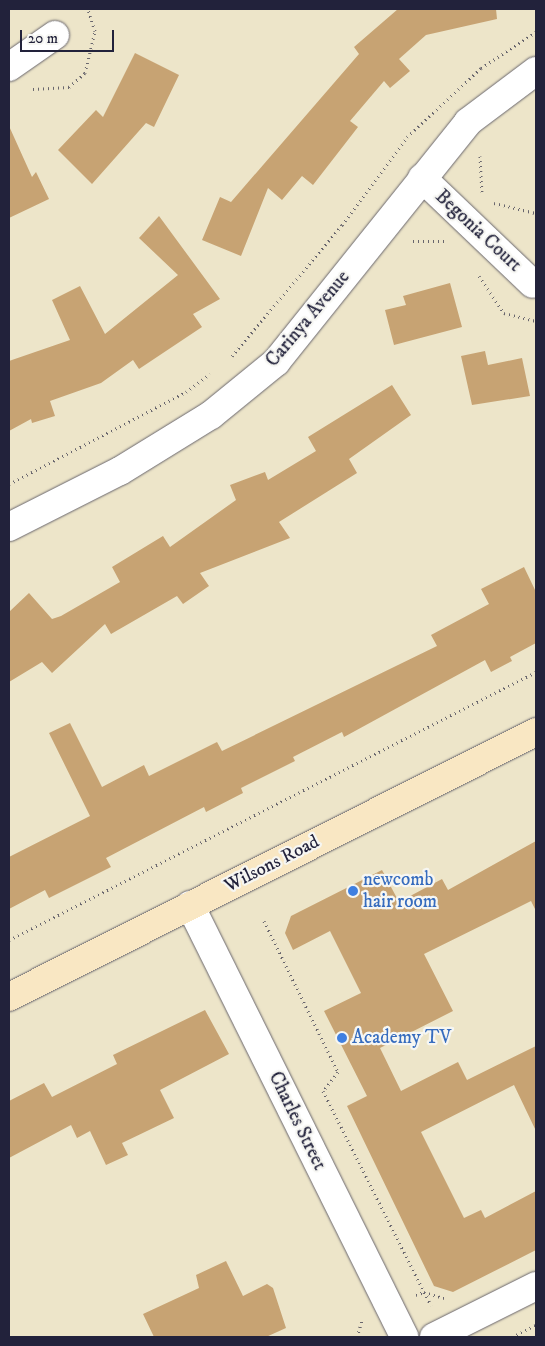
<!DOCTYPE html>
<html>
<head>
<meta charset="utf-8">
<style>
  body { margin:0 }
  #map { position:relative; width:545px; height:1346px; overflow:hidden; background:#ede5c9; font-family:"IM FELL DW Pica",serif }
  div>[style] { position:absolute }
  .building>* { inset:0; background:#c7a373 }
  .path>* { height:3px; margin-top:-1.5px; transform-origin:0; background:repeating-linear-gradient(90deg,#69666d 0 1px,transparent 0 5px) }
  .roads { filter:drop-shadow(0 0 1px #69666d) drop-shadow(0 0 1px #69666d) }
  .street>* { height:28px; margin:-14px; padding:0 14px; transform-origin:14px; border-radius:14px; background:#fff }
  .secondary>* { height:28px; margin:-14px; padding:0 14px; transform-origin:14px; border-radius:14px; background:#f9e7c3 }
  .dots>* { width:14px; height:14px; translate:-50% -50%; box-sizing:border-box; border:2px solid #f6f6f2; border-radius:50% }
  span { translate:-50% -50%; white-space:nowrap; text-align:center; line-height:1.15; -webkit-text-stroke:4.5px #f6f6f2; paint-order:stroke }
  .street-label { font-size:19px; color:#22223b }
  .shop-label { font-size:19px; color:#366cbe }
  .left { translate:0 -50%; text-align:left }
  .frame { position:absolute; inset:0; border:10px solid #22223b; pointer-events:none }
  .scale { position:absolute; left:20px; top:30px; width:94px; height:22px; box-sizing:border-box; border:2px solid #22223b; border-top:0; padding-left:6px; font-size:15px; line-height:18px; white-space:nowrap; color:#22223b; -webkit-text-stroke:4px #f6f6f2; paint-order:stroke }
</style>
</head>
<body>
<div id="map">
  <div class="building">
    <div style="clip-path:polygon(398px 9px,496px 9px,497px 19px,426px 35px,399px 59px,410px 71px,390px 88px,384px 81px,350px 121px,358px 127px,313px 185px,302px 176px,282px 200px,268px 188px,241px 256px,202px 240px,220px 197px,231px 202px,359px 54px,354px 47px)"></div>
    <div style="clip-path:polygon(135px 53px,179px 75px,154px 127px,146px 123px,92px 184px,58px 150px,96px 110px,103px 117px)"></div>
    <div style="clip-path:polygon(9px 126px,32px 177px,36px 172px,49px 199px,9px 218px)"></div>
    <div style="clip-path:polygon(159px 216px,220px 299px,193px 314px,202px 327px,139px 369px,133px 360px,101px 383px,50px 401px,55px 416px,32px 423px,31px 419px,9px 431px,9px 361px,70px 340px,52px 300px,80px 286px,105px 334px,178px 275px,139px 238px)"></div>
    <div style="clip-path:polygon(450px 283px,462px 327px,394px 345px,385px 310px,406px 305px,403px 296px)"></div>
    <div style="clip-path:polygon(485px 351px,488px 365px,522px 358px,530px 396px,472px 405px,461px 356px)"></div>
    <div style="clip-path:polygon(392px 385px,411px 415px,349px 459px,357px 473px,279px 522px,290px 538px,200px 573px,209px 586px,183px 604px,177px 596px,111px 634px,105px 624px,52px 673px,42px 662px,9px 682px,9px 612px,29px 593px,52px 619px,61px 616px,120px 582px,112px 567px,163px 536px,170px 547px,236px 500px,230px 485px,265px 472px,268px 480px,316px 451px,308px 437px)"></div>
    <div style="clip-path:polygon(524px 567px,536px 592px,536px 643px,510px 657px,512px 661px,491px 672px,485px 660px,344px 737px,342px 732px,293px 757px,295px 761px,241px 788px,243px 793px,206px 812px,204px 807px,106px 858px,111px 867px,49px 898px,45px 890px,9px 909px,9px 857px,90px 816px,49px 733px,70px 723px,102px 787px,144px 765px,149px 776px,217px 742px,222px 751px,437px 646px,431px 635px,489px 604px,481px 589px)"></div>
    <div style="clip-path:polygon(536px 841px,536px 911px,531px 901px,424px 954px,453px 1011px,380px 1048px,401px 1091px,458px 1062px,467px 1080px,536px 1046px,536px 1131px,514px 1085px,421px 1132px,464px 1218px,481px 1210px,485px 1218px,536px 1191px,536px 1250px,453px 1292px,434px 1286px,347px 1106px,367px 1096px,324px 1011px,361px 993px,330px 931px,293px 950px,285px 933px,291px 916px,382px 870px,399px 902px,442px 879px,448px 890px)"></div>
    <div style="clip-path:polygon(205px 1010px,229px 1054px,160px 1090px,174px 1118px,122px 1143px,128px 1155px,106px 1165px,90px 1131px,77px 1138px,71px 1125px,9px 1158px,9px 1101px,44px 1083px,52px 1097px,117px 1064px,113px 1055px)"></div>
    <div style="clip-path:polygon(226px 1261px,243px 1296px,267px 1284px,273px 1288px,286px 1328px,266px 1337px,154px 1337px,143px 1314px,199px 1288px,196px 1275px)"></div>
  </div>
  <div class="path">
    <div style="left:33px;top:89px;width:36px;rotate:-3deg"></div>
    <div style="left:69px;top:87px;width:21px;rotate:-41deg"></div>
    <div style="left:85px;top:73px;width:43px;rotate:-76.6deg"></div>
    <div style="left:95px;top:31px;width:23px;rotate:-108deg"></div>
    <div style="left:480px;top:156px;width:36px;rotate:87deg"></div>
    <div style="left:494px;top:203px;width:43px;rotate:13.4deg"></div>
    <div style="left:413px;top:241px;width:31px"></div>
    <div style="left:479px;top:276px;width:45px;rotate:56deg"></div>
    <div style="left:504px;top:313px;width:33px;rotate:14deg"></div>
    <div style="left:232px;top:356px;width:171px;rotate:-50deg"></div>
    <div style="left:342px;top:225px;width:109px;rotate:-53.5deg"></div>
    <div style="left:407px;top:137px;width:101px;rotate:-43deg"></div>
    <div style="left:481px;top:68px;width:66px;rotate:-33.2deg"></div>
    <div style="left:9px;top:484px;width:199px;rotate:-27.5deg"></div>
    <div style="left:186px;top:392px;width:30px;rotate:-37deg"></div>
    <div style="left:264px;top:921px;width:168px;rotate:63.9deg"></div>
    <div style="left:338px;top:1072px;width:24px;rotate:128deg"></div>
    <div style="left:323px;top:1091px;width:225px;rotate:63.3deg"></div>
    <div style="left:424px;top:1292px;width:21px;rotate:17deg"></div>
    <div style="left:9px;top:940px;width:591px;rotate:-26.96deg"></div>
    <div style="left:416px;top:1295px;width:9px;rotate:-21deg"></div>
    <div style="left:424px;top:1292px;width:15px;rotate:62deg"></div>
    <div style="left:357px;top:1337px;width:17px;rotate:-73deg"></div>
    <div style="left:512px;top:1337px;width:27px;rotate:-27deg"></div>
  </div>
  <div class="roads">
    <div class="street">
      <div style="left:9px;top:67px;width:56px;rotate:-34.8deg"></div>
      <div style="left:422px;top:178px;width:153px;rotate:43.7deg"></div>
      <div style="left:9px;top:527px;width:124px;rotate:-26.8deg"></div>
      <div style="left:120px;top:471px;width:107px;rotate:-31.6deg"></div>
      <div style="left:211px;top:415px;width:84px;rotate:-39.2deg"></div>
      <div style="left:276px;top:362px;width:307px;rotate:-51.3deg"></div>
      <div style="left:468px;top:122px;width:85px;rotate:-36.9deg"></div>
      <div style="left:190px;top:905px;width:482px;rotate:63.6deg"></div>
      <div style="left:434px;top:1337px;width:114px;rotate:-26.6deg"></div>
    </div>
    <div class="secondary">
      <div style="left:9px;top:997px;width:590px;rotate:-26.7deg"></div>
    </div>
  </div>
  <div class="dots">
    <div style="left:353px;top:891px;background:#3f7fe0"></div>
    <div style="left:342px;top:1038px;background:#3f7fe0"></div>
  </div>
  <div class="street-label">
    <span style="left:478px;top:231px;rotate:43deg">Begonia Court</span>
    <span style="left:308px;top:319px;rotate:-50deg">Carinya Avenue</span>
    <span style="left:272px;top:864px;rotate:-27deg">Wilsons Road</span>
    <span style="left:297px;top:1121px;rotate:64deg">Charles Street</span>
  </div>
  <div class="shop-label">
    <span class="left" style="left:363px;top:891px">newcomb<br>hair room</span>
    <span class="left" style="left:352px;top:1038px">Academy TV</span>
  </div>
  <div class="frame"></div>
  <div class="scale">20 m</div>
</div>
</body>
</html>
